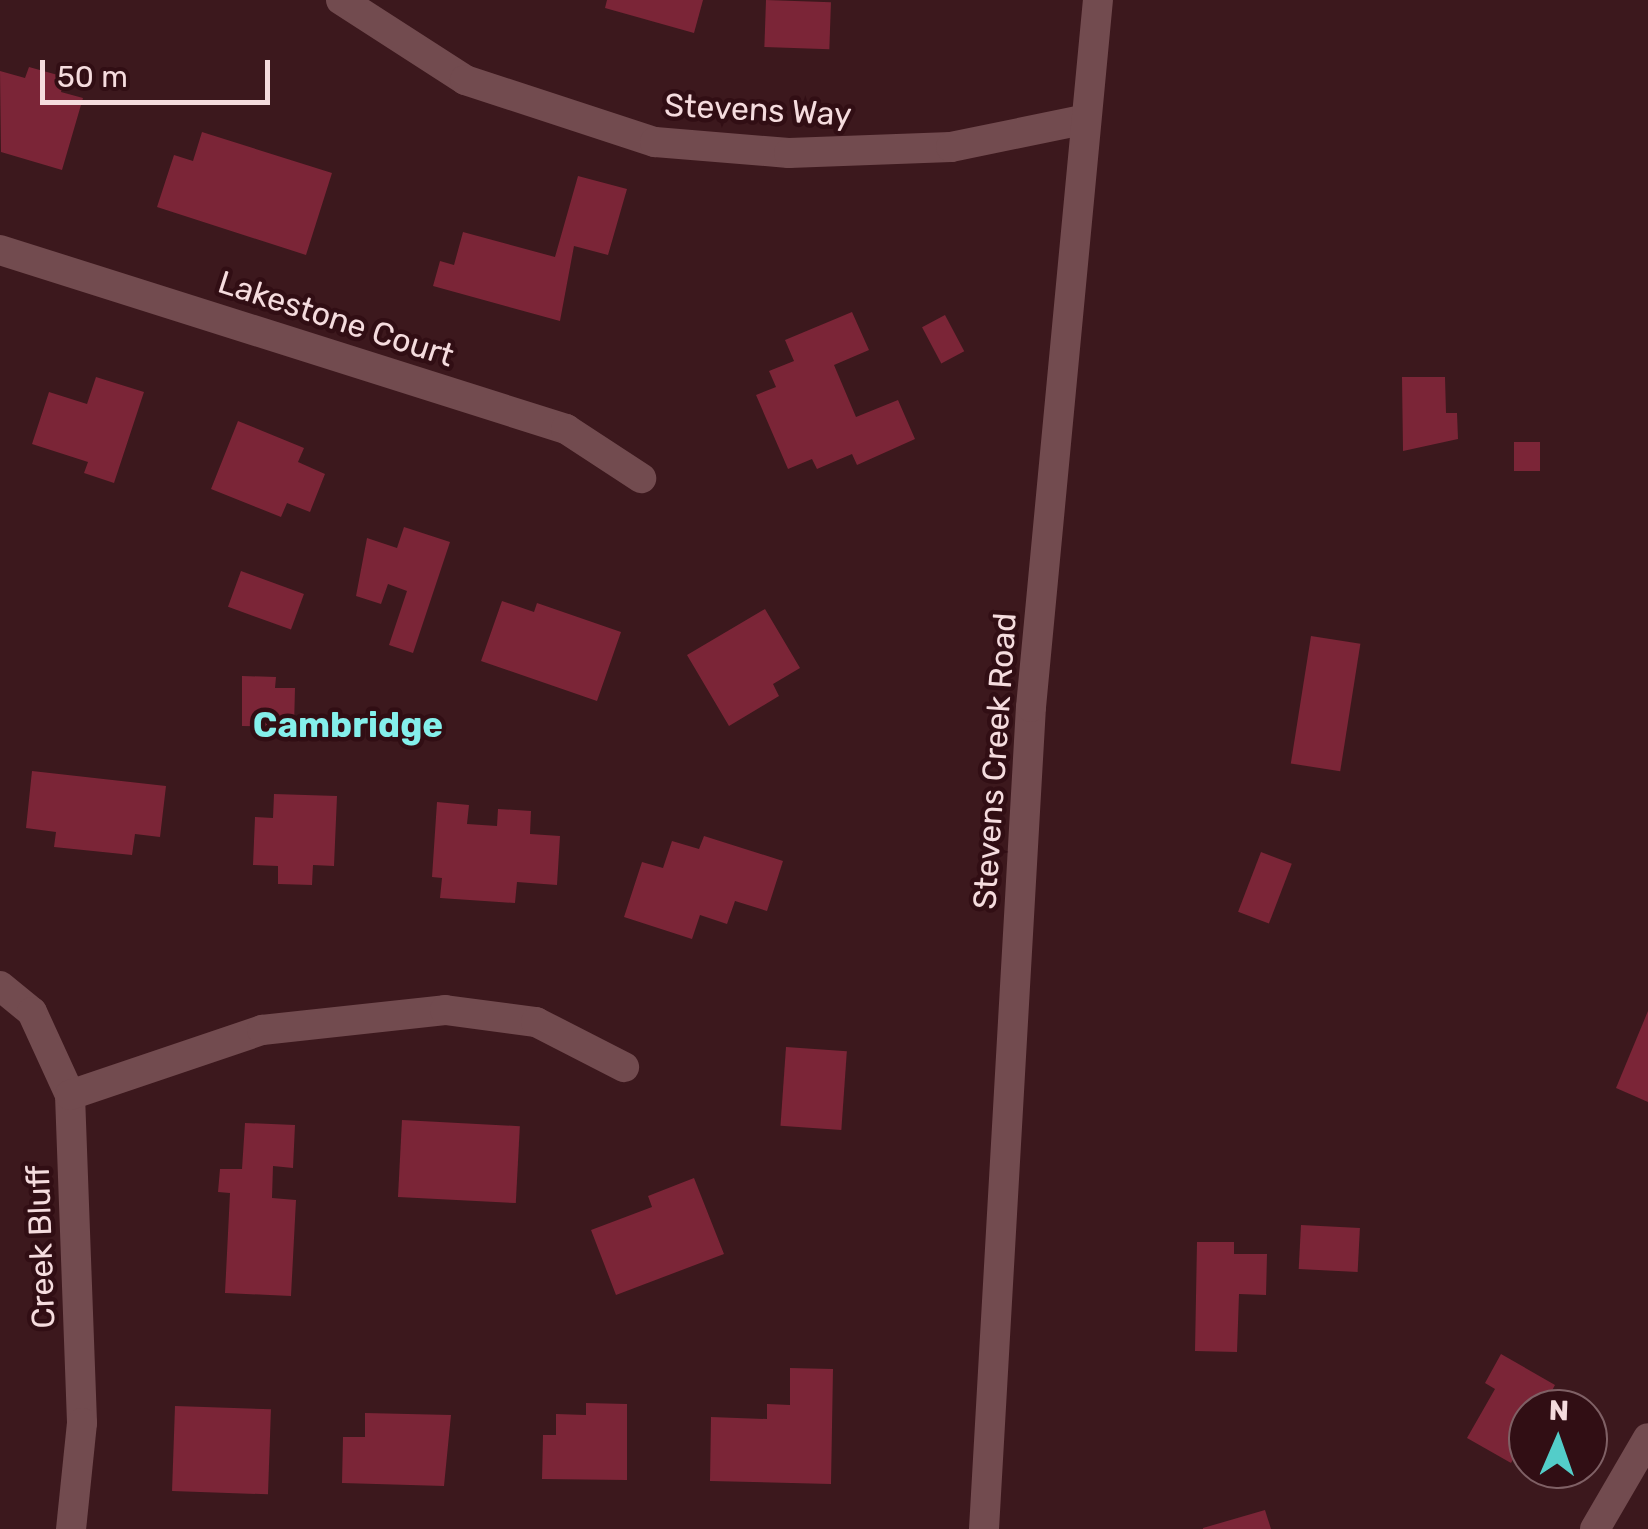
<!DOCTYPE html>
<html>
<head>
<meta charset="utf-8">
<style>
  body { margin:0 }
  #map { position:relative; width:1648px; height:1529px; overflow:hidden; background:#3c181d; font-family:Rubik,sans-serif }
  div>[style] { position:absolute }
  .building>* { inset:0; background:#7b2537; transform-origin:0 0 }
  .minor>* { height:30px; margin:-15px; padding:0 15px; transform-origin:15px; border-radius:15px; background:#724b4f }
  span { translate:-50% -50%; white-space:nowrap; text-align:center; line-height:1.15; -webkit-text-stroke:9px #310e14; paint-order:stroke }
  .street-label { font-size:32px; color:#f5dcde }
  .neighbourhood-label { font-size:35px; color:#84efeb; font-weight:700 }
  .north { position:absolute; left:1508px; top:1389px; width:100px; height:100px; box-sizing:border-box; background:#310e14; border:2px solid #7f6065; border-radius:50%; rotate:2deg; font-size:28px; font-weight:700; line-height:40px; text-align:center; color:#f5dcde }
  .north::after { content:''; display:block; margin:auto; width:35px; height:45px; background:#53cdc9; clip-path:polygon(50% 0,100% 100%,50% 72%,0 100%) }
  .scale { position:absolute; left:40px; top:60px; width:230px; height:45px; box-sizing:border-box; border:5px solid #f5dcde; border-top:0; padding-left:12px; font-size:30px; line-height:35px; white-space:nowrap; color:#f5dcde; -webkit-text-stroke:8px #310e14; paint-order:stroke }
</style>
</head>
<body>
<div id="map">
  <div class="building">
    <div style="clip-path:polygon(607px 0,703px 0,694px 33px,605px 8px)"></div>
    <div style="left:766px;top:0;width:65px;height:47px;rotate:2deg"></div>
    <div style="clip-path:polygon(29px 67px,65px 77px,61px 92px,83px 98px,62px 170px,1px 152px,0 71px,25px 78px)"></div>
    <div style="clip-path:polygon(202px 132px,332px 173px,306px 255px,157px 207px,174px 155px,193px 161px)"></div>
    <div style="clip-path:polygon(578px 176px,627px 189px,608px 255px,574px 246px,560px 321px,433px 286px,440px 261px,454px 265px,463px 232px,555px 257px)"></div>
    <div style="clip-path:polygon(852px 312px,869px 350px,834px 365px,856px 417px,898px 400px,915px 439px,857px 465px,852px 454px,817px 469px,812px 459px,788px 469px,756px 395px,776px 387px,769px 371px,794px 361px,785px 340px)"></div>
    <div style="left:945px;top:315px;width:41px;height:26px;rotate:62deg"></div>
    <div style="clip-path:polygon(96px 377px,144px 392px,114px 483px,84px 473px,88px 462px,32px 444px,49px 392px,87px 404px)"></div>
    <div style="clip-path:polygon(1402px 377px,1445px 377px,1446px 413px,1457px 413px,1458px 439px,1403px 451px)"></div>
    <div style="clip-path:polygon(238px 421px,304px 448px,298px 462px,325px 474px,310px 512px,287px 503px,281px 517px,211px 489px)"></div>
    <div style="left:1514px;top:442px;width:26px;height:29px"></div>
    <div style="clip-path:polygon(404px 527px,450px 542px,413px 653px,389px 645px,407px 591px,388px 584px,381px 604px,356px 596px,367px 538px,397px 548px)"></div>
    <div style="left:241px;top:571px;width:67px;height:38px;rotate:20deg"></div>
    <div style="clip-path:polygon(502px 601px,534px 612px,537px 603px,621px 632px,597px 701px,481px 661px)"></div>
    <div style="clip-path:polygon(765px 609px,800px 668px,773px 684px,779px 696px,729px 726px,687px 655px)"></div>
    <div style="left:1311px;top:636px;width:50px;height:129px;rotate:9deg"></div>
    <div style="clip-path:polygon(242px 676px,276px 677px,275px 688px,295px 688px,294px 727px,242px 726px)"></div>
    <div style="clip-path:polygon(32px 771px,166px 786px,160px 837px,135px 834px,132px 855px,54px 847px,56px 832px,26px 828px)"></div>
    <div style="clip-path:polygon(274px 794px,337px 796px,334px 866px,313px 865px,312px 885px,278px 884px,278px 866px,253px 865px,255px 817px,273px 818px)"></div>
    <div style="clip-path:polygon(437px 802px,469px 805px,467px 824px,497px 826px,498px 809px,531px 811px,530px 834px,560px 836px,557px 885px,517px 882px,515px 903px,440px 898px,442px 878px,432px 877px)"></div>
    <div style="clip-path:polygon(704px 836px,783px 861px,767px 911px,735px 901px,727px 924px,700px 915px,692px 939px,624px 917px,642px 862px,663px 868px,672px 841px,699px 849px)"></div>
    <div style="left:1261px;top:852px;width:33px;height:64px;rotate:21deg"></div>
    <div style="clip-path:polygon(1648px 1011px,1648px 1102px,1616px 1088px)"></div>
    <div style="left:786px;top:1047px;width:61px;height:79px;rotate:4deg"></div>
    <div style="left:402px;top:1120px;width:118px;height:77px;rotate:3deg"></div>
    <div style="clip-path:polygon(245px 1123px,295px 1125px,293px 1168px,273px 1166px,272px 1198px,296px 1200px,291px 1296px,225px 1293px,230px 1193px,218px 1192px,220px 1169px,242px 1169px)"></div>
    <div style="clip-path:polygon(694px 1178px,724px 1254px,616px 1295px,591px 1230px,652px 1207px,648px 1196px)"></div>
    <div style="left:1301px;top:1225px;width:59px;height:44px;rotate:3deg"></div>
    <div style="clip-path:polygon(1197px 1242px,1234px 1242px,1234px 1254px,1267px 1254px,1266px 1295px,1239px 1294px,1237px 1352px,1195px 1351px)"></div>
    <div style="clip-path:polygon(1501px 1354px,1555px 1385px,1542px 1409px,1528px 1409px,1528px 1433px,1511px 1463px,1467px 1438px,1495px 1389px,1485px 1383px)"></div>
    <div style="clip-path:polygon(790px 1368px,833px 1369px,831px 1484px,710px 1481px,711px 1417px,767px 1419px,767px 1404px,790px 1405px)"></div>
    <div style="clip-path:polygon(586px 1403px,627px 1404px,627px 1480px,542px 1479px,543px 1435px,556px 1435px,556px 1414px,586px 1415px)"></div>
    <div style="left:175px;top:1406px;width:96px;height:85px;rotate:2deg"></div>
    <div style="clip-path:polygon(365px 1413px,451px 1415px,444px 1486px,342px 1483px,343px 1437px,365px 1437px)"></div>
    <div style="clip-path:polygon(1265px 1510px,1271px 1529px,1203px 1529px,1203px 1528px)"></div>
  </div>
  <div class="minor">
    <div style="left:341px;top:0;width:148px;rotate:32.8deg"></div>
    <div style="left:465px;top:80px;width:200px;rotate:18.1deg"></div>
    <div style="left:655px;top:142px;width:134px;rotate:4.7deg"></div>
    <div style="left:789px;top:153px;width:162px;rotate:-2.1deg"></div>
    <div style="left:951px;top:147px;width:134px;rotate:-11.6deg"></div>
    <div style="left:0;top:250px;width:594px;rotate:17.55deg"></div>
    <div style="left:566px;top:429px;width:90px;rotate:33.2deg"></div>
    <div style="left:0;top:986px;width:41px;rotate:39.1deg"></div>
    <div style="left:32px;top:1012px;width:91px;rotate:65.4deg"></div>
    <div style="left:70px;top:1095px;width:328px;rotate:87.9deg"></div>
    <div style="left:82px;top:1423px;width:107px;rotate:95.9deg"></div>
    <div style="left:70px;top:1095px;width:203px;rotate:-18.7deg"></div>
    <div style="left:262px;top:1030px;width:184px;rotate:-6.2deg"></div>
    <div style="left:445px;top:1010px;width:92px;rotate:7.5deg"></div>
    <div style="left:536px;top:1022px;width:99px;rotate:27.1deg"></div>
    <div style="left:984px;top:1529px;width:823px;rotate:-86.73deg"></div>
    <div style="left:1031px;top:707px;width:710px;rotate:-84.59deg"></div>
    <div style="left:1595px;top:1529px;width:105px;rotate:-59.8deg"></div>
  </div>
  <div class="street-label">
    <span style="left:758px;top:110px;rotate:3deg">Stevens Way</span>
    <span style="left:336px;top:319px;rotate:18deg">Lakestone Court</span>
    <span style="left:995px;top:761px;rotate:-86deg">Stevens Creek Road</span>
    <span style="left:41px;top:1247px;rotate:-92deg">Creek Bluff</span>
  </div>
  <div class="neighbourhood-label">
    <span style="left:348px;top:725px">Cambridge</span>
  </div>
  <div class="north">N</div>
  <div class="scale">50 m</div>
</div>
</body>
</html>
